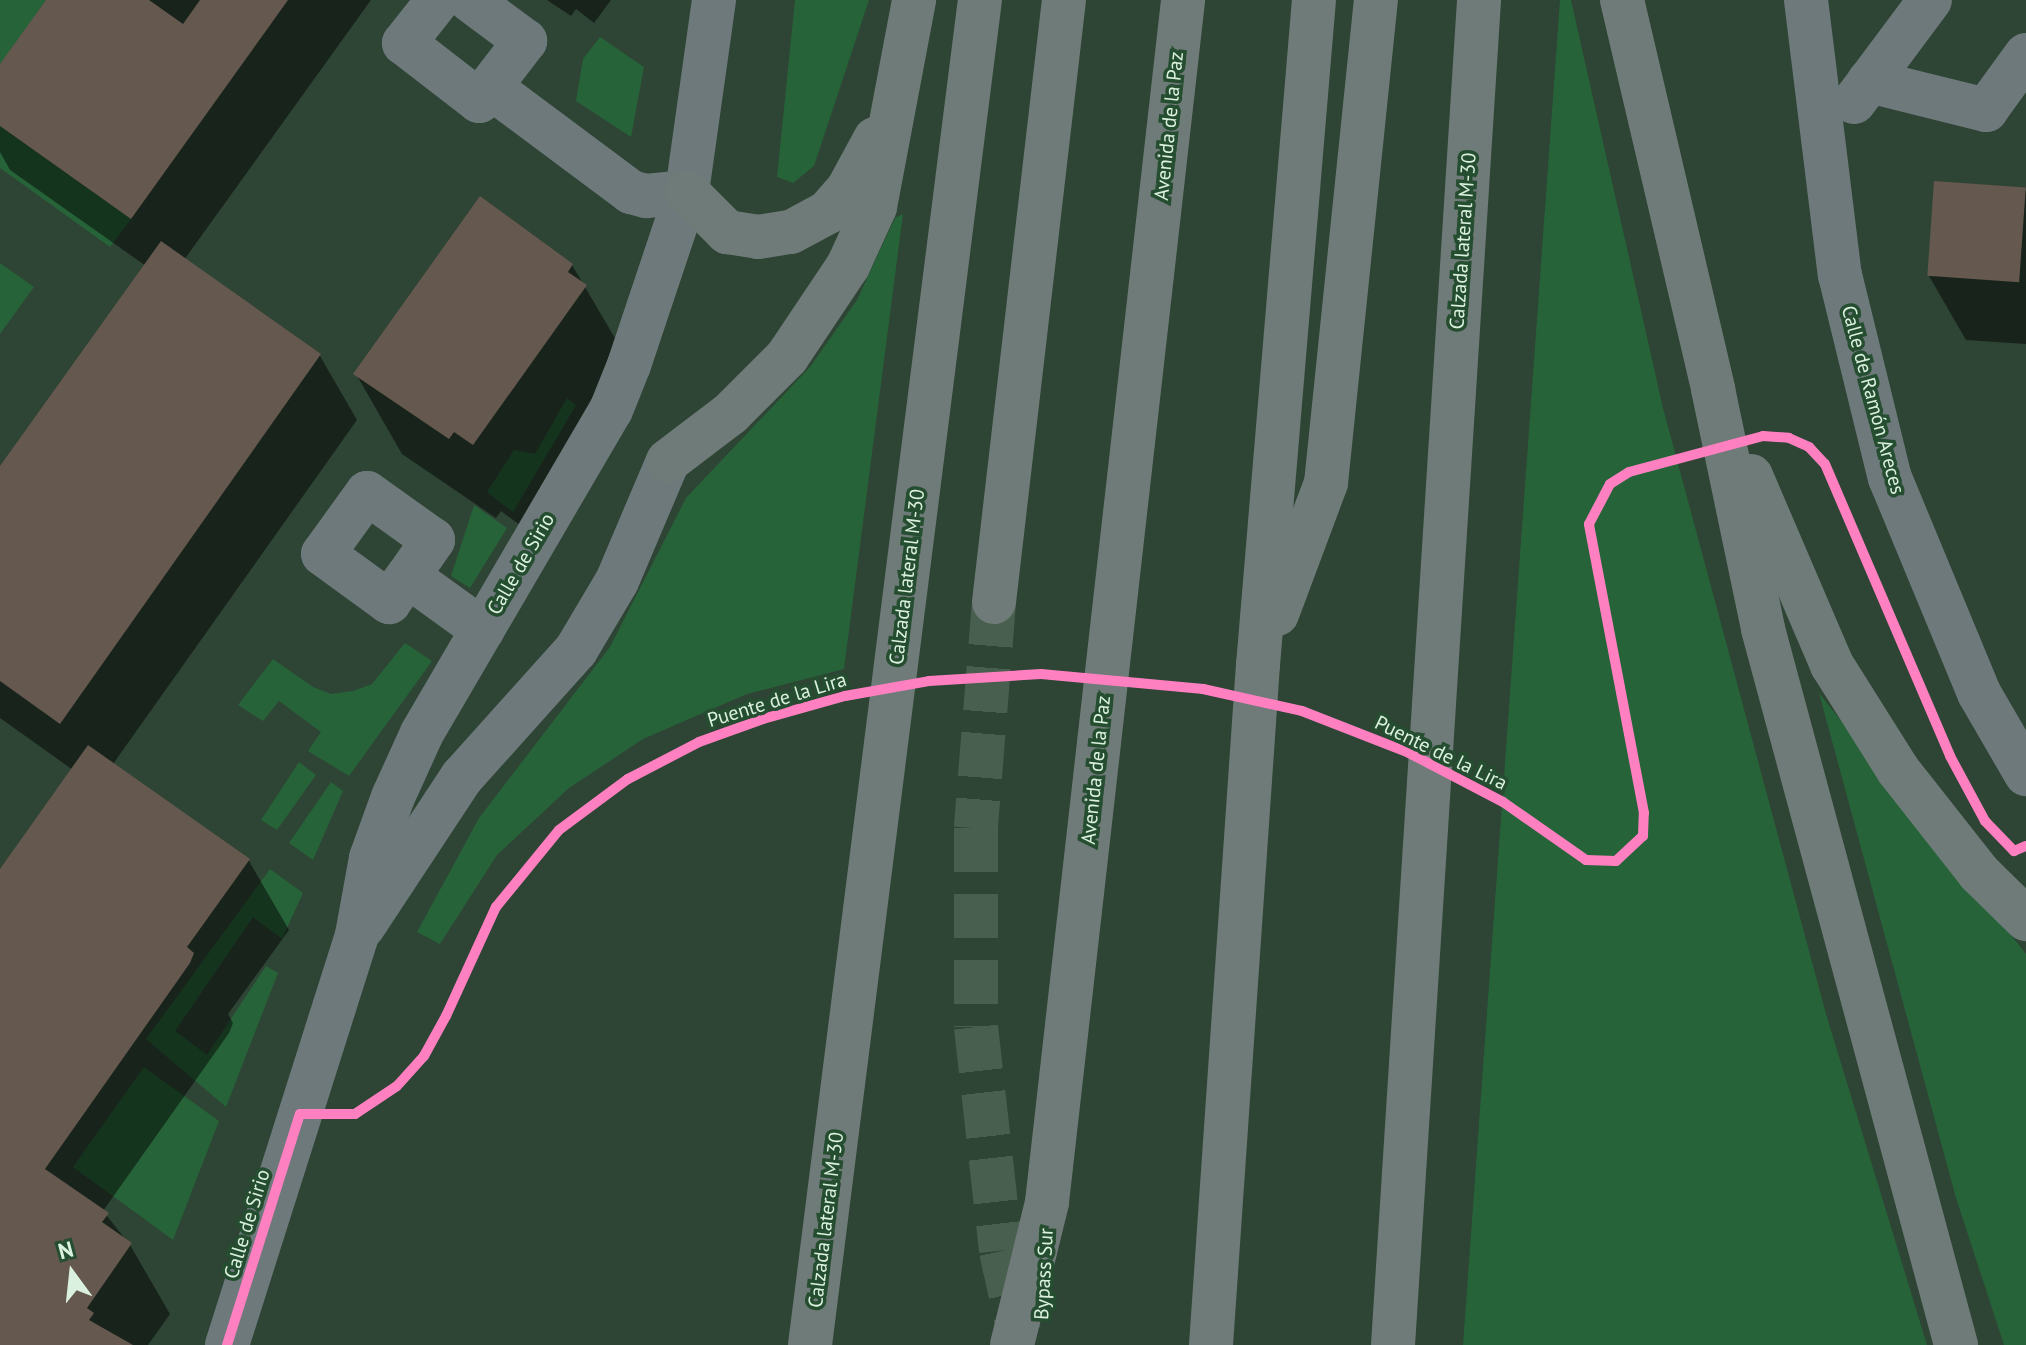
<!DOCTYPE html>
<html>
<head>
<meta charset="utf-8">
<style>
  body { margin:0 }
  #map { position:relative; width:2026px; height:1345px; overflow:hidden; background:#2e4434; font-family:"PT Sans",sans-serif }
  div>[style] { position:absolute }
  .green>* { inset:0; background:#276339 }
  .shadow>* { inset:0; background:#0007 }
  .building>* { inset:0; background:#65584e; transform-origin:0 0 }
  .highway-tunnel>* { height:44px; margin-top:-22px; transform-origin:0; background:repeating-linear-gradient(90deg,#485e4e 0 44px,transparent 0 66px) }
  .minor>* { height:44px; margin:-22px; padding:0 22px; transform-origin:22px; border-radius:22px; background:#6e797c }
  .highway>* { height:44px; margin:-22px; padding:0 22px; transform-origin:22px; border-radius:22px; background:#6f7b78 }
  .cycleway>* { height:10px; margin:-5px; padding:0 5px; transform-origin:5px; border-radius:5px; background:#ff80c0 }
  span { translate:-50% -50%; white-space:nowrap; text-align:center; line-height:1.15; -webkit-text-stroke:7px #254d2f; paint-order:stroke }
  .street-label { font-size:20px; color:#dbf1df }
  .north { position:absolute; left:32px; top:1233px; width:80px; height:80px; -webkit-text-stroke:6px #254d2f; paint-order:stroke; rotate:345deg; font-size:22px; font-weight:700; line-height:32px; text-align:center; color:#dbf1df }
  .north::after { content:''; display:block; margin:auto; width:28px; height:36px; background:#dbf1df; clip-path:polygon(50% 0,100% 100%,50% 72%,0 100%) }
</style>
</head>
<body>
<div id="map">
  <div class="green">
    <div style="clip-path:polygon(0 0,46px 0,0 65px)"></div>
    <div style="clip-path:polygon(795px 0,869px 0,814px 166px,793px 183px,777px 177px)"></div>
    <div style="clip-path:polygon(1560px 0,1571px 0,1663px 408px,1826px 1014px,1927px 1345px,1463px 1345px)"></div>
    <div style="clip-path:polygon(600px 37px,644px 67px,631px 137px,576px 101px,583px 59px)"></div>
    <div style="clip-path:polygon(0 126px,131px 219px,110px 247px,0 168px)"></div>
    <div style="clip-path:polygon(903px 214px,844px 669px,747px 694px,643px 739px,569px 788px,497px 855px,440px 944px,417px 932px,479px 818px,610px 647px,686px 498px,810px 367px,857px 300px,895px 218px)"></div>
    <div style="clip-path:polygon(0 263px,34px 287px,0 334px)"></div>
    <div style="clip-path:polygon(567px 398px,576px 405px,513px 512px,487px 492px,514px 450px,535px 454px)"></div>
    <div style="clip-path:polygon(474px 505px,507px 528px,470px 588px,451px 576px)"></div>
    <div style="clip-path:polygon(405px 643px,432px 661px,349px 776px,308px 751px,321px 732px,279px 701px,263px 721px,238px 705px,273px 659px,313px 687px,331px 694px,353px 691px,372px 684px)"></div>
    <div style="clip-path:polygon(1819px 693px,2026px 954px,2026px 1345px,2004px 1345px,1956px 1198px)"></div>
    <div style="clip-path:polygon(299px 762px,316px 775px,277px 830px,261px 820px)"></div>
    <div style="clip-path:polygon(331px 782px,343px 791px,313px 860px,289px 843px)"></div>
    <div style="clip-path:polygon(270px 869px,303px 893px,282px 939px,253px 917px,175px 1031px,207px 1055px,266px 966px,278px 973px,226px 1107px,146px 1039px)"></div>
    <div style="clip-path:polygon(144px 1067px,219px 1121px,173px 1240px,73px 1167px)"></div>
  </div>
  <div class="shadow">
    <div style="clip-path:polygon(48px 0,371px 0,184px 260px,320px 356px,357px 420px,113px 764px,249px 861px,289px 930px,228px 1014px,233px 1023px,229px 1033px,103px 1211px,130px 1245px,170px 1314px,148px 1345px,0 1345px,0 873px,73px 770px,0 718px,0 470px,146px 266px,10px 170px,0 152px,0 68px)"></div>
    <div style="clip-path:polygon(547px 0,611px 0,594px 23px,576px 9px,571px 16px)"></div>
    <div style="clip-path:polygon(2026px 190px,2026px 344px,1966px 340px,1929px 276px)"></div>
    <div style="clip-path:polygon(572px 265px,632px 367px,520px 525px,501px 511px,496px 518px,402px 454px,356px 374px)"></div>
  </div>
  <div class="building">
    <div style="clip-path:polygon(46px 0,149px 0,183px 24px,200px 0,288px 0,131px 219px,0 126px,0 64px)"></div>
    <div style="left:1934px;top:181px;width:92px;height:95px;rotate:4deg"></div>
    <div style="clip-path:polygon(480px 196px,573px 264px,568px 272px,587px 285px,473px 445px,454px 432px,449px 439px,353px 374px)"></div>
    <div style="clip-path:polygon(161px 241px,321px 354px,60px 724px,0 681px,0 466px)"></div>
    <div style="clip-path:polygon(88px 745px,250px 859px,187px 947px,194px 953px,190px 963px,45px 1169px,109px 1213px,102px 1222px,132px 1243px,87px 1308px,94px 1313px,89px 1320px,133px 1345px,0 1345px,0 869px)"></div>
  </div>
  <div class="highway-tunnel">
    <div style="left:994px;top:602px;width:227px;rotate:94.6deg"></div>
    <div style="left:976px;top:828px;width:199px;rotate:90deg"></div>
    <div style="left:976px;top:1027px;width:225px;rotate:83.6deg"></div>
    <div style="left:1001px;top:1251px;width:83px;rotate:77.5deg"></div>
  </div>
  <div class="minor">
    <div style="left:438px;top:0;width:55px;rotate:128.3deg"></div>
    <div style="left:404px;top:43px;width:95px;rotate:37.7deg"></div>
    <div style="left:479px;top:101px;width:76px;rotate:-52.5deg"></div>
    <div style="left:525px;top:41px;width:69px;rotate:-143.3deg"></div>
    <div style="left:1806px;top:0;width:277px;rotate:83deg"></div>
    <div style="left:1840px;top:275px;width:209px;rotate:76.2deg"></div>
    <div style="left:1890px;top:478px;width:233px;rotate:67.5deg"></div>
    <div style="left:1979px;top:693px;width:94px;rotate:59.9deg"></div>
    <div style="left:1869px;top:81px;width:121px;rotate:13.9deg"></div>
    <div style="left:1986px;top:110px;width:68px;rotate:-54deg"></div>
    <div style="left:490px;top:87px;width:176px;rotate:36.7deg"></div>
    <div style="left:631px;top:192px;width:16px;rotate:15deg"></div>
    <div style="left:646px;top:196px;width:41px;rotate:-5.6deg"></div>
    <div style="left:1854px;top:102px;width:127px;rotate:-53.3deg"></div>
    <div style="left:408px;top:576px;width:44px;rotate:-55.2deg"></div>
    <div style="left:433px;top:540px;width:81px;rotate:-144.5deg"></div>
    <div style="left:367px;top:493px;width:75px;rotate:125.8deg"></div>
    <div style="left:323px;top:554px;width:82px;rotate:36deg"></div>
    <div style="left:389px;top:602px;width:32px;rotate:-54deg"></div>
    <div style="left:408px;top:576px;width:92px;rotate:35.8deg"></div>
    <div style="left:363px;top:927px;width:180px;rotate:-56.6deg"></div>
    <div style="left:462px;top:777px;width:171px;rotate:-48.1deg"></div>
    <div style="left:576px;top:650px;width:80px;rotate:-59.3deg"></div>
    <div style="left:617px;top:581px;width:130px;rotate:-67deg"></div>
    <div style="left:227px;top:1345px;width:430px;rotate:-72.4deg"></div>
    <div style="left:357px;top:935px;width:78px;rotate:-79.7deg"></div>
    <div style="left:371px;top:858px;width:65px;rotate:-70.2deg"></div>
    <div style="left:393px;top:797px;width:70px;rotate:-65.6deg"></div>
    <div style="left:422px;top:733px;width:374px;rotate:-59.7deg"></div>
    <div style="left:611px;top:410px;width:48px;rotate:-68.2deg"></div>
    <div style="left:629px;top:365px;width:182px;rotate:-71.5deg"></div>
    <div style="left:687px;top:192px;width:194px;rotate:-82deg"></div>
  </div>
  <div class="highway">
    <div style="left:1622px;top:0;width:400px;rotate:76.8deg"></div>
    <div style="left:1713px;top:389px;width:245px;rotate:78.2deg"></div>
    <div style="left:1763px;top:629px;width:742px;rotate:74.91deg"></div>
    <div style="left:687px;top:192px;width:57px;rotate:45deg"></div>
    <div style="left:727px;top:232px;width:31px;rotate:9deg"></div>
    <div style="left:758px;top:237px;width:33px;rotate:-9deg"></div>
    <div style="left:791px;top:232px;width:42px;rotate:-28.4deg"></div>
    <div style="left:828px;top:212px;width:30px;rotate:-49deg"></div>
    <div style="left:848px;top:189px;width:57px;rotate:-61.6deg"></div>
    <div style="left:668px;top:461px;width:78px;rotate:-37.2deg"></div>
    <div style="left:730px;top:414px;width:81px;rotate:-45deg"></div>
    <div style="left:787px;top:357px;width:110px;rotate:-56.2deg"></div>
    <div style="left:848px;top:266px;width:65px;rotate:-65.4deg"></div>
    <div style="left:875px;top:207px;width:211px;rotate:-79.3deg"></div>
    <div style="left:1751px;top:476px;width:206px;rotate:66.8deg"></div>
    <div style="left:1832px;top:665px;width:124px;rotate:57.8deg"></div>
    <div style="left:1898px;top:770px;width:131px;rotate:51.8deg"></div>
    <div style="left:1979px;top:873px;width:66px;rotate:44.4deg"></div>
    <div style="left:994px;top:602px;width:606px;rotate:-83.37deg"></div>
    <div style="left:1277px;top:614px;width:140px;rotate:-69.5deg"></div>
    <div style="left:1326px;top:483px;width:486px;rotate:-84.1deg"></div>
    <div style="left:810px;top:1345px;width:1356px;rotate:-82.8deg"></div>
    <div style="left:1012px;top:1345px;width:147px;rotate:-76.2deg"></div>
    <div style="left:1047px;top:1202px;width:1210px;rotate:-83.54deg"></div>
    <div style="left:1211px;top:1345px;width:682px;rotate:-86.05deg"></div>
    <div style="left:1258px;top:665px;width:667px;rotate:-85.19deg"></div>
    <div style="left:1393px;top:1345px;width:1348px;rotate:-86.34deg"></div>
  </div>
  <div class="cycleway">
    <div style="left:227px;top:1345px;width:242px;rotate:-72.5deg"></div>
    <div style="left:300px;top:1114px;width:55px"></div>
    <div style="left:355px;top:1114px;width:50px;rotate:-33.7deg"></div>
    <div style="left:397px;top:1086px;width:40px;rotate:-48deg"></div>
    <div style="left:424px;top:1056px;width:46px;rotate:-61.2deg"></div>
    <div style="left:446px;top:1016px;width:120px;rotate:-65.4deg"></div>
    <div style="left:496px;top:907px;width:99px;rotate:-50.7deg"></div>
    <div style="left:559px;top:830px;width:86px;rotate:-36.5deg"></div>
    <div style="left:628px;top:779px;width:80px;rotate:-27.5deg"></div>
    <div style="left:699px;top:742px;width:68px;rotate:-19.8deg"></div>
    <div style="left:763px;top:719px;width:85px;rotate:-15.7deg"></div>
    <div style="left:845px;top:696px;width:85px;rotate:-10.1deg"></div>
    <div style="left:929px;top:681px;width:112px;rotate:-3.6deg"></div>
    <div style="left:1041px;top:674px;width:163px;rotate:5.3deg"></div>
    <div style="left:1203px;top:689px;width:101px;rotate:12.5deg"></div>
    <div style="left:1302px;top:711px;width:115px;rotate:21.4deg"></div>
    <div style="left:1409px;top:753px;width:106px;rotate:27.5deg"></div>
    <div style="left:1503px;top:802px;width:101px;rotate:34.9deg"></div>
    <div style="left:1586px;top:860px;width:30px;rotate:2deg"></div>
    <div style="left:1616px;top:861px;width:37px;rotate:-43deg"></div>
    <div style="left:1643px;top:836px;width:23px;rotate:-88deg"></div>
    <div style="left:1644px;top:813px;width:294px;rotate:-100.8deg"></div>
    <div style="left:1589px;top:524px;width:45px;rotate:-62.3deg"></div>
    <div style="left:1610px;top:484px;width:22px;rotate:-32deg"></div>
    <div style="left:1629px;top:472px;width:139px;rotate:-15deg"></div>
    <div style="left:1763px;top:436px;width:26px;rotate:4deg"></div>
    <div style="left:1789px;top:438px;width:22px;rotate:24deg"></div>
    <div style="left:1809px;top:447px;width:23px;rotate:47deg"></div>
    <div style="left:1825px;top:464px;width:318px;rotate:66.8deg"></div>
    <div style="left:1950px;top:756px;width:74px;rotate:61.7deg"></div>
    <div style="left:1985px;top:821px;width:42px;rotate:46deg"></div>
    <div style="left:2014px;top:851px;width:13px;rotate:-23deg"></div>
  </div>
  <div class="street-label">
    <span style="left:1169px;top:126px;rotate:-84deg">Avenida de la Paz</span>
    <span style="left:1463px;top:241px;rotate:-86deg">Calzada lateral M-30</span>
    <span style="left:1873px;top:400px;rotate:75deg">Calle de Ramón Areces</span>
    <span style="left:521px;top:564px;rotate:-60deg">Calle de Sirio</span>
    <span style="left:907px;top:577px;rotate:-83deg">Calzada lateral M-30</span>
    <span style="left:777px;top:700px;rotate:-17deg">Puente de la Lira</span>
    <span style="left:1441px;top:753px;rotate:26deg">Puente de la Lira</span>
    <span style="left:1096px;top:770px;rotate:-84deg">Avenida de la Paz</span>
    <span style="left:826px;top:1220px;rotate:-83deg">Calzada lateral M-30</span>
    <span style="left:247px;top:1224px;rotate:-73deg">Calle de Sirio</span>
    <span style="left:1044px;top:1274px;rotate:-87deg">Bypass Sur</span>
  </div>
  <div class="north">N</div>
</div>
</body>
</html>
